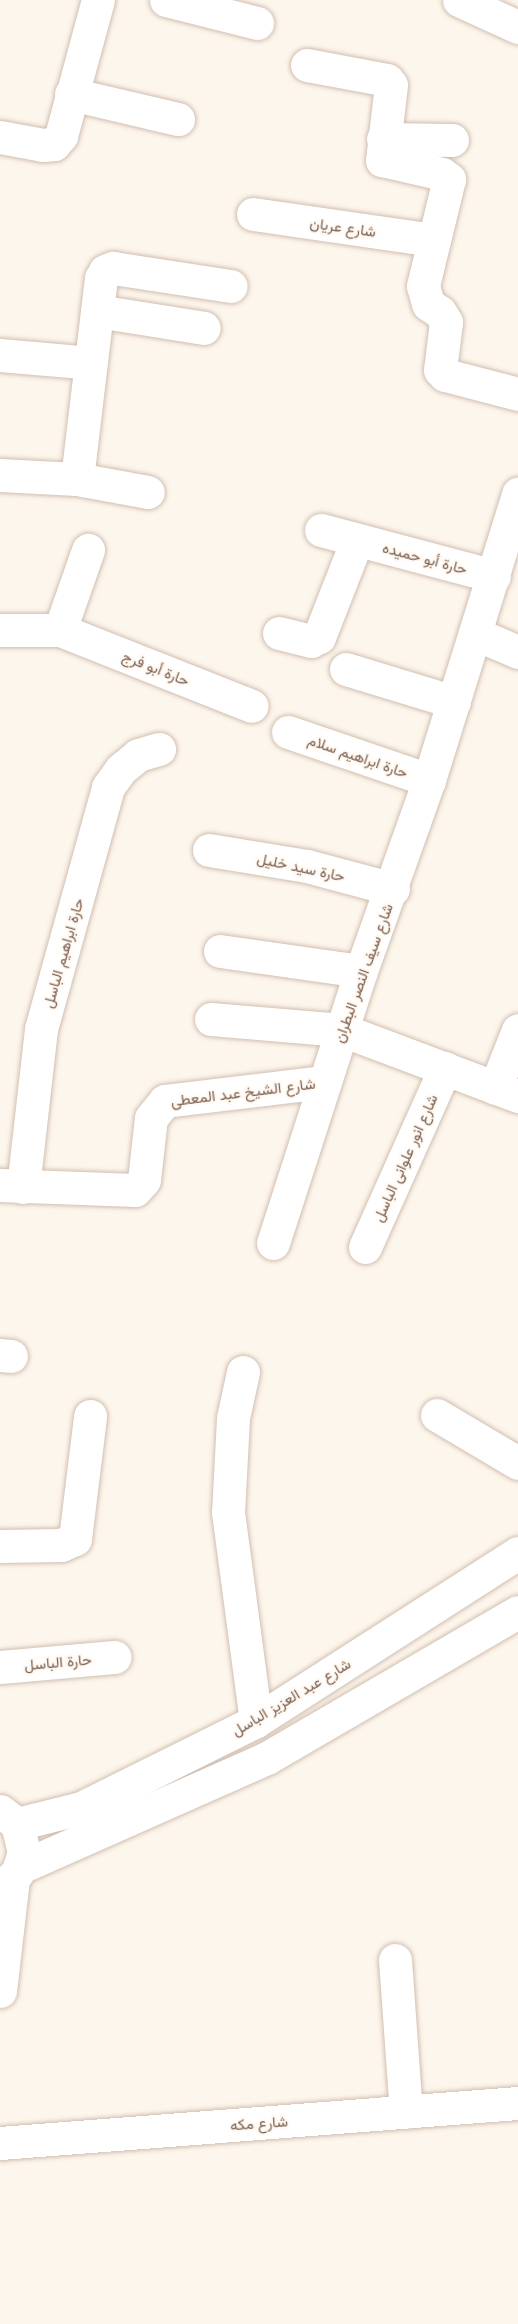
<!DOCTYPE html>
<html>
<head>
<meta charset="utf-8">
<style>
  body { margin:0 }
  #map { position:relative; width:518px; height:2324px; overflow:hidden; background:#fdf6ec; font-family:Arial,Vazirmatn,sans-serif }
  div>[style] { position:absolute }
  .roads { filter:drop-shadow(0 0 2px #d1beb0) drop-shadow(0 0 2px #d1beb0) }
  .street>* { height:33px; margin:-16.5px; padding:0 16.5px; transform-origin:16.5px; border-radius:16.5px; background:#fff }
  .secondary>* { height:33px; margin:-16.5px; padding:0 16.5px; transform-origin:16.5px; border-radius:16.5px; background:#fff }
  span { translate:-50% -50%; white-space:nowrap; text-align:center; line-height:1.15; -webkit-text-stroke:4.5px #fffaf3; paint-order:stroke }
  .street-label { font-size:15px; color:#7a5c4d }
</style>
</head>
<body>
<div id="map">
  <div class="roads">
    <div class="street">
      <div style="left:166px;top:0;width:94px;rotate:14.2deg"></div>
      <div style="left:459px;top:0;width:65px;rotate:24.6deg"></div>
      <div style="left:307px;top:65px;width:81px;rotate:10.6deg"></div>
      <div style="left:387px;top:80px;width:6px;rotate:51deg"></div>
      <div style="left:391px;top:85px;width:76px;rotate:96.8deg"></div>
      <div style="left:382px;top:160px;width:62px;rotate:13.1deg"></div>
      <div style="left:442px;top:174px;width:9px;rotate:36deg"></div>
      <div style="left:449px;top:179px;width:110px;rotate:103.7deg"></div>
      <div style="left:423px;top:286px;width:19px;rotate:74deg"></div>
      <div style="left:428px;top:304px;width:14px;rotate:34deg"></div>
      <div style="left:440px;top:312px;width:12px;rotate:59deg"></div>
      <div style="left:446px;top:322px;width:48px;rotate:97.1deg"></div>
      <div style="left:440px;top:370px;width:7px;rotate:45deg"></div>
      <div style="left:445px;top:375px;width:75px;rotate:14.6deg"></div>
      <div style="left:71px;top:94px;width:110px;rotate:13.2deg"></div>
      <div style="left:0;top:137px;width:44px;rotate:10.5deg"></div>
      <div style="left:43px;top:145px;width:11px;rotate:-5deg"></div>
      <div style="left:54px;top:144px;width:11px;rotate:-49deg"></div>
      <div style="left:61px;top:136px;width:141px;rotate:-74.8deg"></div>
      <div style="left:383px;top:139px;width:69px;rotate:0.8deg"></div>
      <div style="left:253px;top:214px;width:183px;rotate:8.2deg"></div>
      <div style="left:97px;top:311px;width:108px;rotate:9deg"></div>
      <div style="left:0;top:355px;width:91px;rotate:5deg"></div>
      <div style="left:0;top:475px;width:77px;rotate:3deg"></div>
      <div style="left:77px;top:479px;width:72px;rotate:10.4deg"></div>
      <div style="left:77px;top:479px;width:202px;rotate:-83.2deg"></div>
      <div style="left:101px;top:278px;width:8px;rotate:-60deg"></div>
      <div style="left:105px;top:271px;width:9px;rotate:-21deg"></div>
      <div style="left:113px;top:268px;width:119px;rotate:8.7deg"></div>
      <div style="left:321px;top:530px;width:179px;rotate:14.9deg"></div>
      <div style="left:0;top:630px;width:60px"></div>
      <div style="left:60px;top:630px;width:85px;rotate:-70.7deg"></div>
      <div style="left:60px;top:630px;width:206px;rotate:21.6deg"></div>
      <div style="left:279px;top:633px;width:33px;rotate:14deg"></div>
      <div style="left:311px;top:641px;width:9px;rotate:-27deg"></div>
      <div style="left:319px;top:637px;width:104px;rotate:-68.6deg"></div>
      <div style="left:476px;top:634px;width:46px;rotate:23.2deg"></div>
      <div style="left:346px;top:669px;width:113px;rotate:17deg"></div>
      <div style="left:288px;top:732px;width:149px;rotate:18.8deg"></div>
      <div style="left:209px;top:850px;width:99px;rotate:9.3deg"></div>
      <div style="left:307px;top:866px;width:89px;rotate:15deg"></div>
      <div style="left:220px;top:951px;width:142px;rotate:8.1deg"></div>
      <div style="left:211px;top:1019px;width:131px;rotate:4.8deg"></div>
      <div style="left:342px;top:1030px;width:188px;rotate:20.6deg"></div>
      <div style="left:495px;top:1088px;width:62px;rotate:-68.4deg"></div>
      <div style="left:0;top:1185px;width:135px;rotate:2.1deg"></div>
      <div style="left:135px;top:1190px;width:13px;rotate:-48deg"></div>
      <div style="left:144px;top:1180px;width:62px;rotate:-83.6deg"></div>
      <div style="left:151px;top:1118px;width:22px;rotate:-51deg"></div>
      <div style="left:165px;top:1101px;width:161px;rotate:-6.8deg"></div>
      <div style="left:23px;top:1187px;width:159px;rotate:-83.5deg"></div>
      <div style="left:41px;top:1029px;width:251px;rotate:-74.5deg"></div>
      <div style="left:108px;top:787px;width:22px;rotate:-54deg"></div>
      <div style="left:121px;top:769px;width:22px;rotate:-39deg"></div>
      <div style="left:138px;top:755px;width:22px;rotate:-16deg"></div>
      <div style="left:273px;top:1243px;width:286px;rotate:-72.1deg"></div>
      <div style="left:361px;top:971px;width:203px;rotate:-70.4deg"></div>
      <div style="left:429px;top:780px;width:300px;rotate:-72.7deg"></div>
      <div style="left:365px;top:1247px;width:196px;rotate:-65.9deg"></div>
      <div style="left:0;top:1355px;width:11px;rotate:5deg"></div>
      <div style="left:243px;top:1372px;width:47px;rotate:102.3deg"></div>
      <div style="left:233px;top:1418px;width:94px;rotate:93deg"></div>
      <div style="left:228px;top:1512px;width:211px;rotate:82.4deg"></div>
      <div style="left:437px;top:1415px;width:94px;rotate:30.7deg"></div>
      <div style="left:0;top:1546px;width:61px;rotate:-0.9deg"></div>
      <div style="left:61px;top:1545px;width:15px;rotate:-23deg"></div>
      <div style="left:75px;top:1539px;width:124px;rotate:-83deg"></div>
      <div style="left:0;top:1667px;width:115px;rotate:-5deg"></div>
      <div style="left:17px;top:1824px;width:66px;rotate:-14deg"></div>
      <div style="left:81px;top:1808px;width:195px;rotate:-26.4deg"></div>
      <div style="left:256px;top:1721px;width:311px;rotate:-32.7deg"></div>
      <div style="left:21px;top:1867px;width:269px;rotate:-23.9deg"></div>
      <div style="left:267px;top:1758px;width:290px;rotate:-30.2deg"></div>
      <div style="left:395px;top:1960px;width:152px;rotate:85.9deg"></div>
      <div style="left:0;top:2143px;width:520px;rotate:-4.42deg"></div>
    </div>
    <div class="secondary">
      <div style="left:0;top:1811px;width:21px;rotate:37deg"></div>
      <div style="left:17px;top:1824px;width:29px;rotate:76deg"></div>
      <div style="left:24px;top:1852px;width:22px;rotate:108deg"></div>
      <div style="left:17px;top:1873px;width:23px;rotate:139deg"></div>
      <div style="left:0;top:1991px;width:113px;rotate:-83.4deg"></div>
    </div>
  </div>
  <div class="street-label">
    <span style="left:343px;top:227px;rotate:8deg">شارع عريان</span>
    <span style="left:425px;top:558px;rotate:15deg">حارة أبو حميده</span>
    <span style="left:156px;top:668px;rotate:22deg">حارة أبو فرج</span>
    <span style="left:358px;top:756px;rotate:19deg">حارة ابراهيم سلام</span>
    <span style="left:301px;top:867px;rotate:12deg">حارة سيد خليل</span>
    <span style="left:63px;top:953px;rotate:-74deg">حارة ابراهيم الباسل</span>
    <span style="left:363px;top:973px;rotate:-70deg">شارع سيف النصر البطران</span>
    <span style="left:243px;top:1092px;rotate:-7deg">شارع الشيخ عبد المعطى</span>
    <span style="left:405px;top:1158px;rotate:-66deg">شارع انور علوانى الباسل</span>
    <span style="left:58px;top:1662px;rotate:-5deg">حارة الباسل</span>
    <span style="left:291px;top:1697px;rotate:-31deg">شارع عبد العزيز الباسل</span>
    <span style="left:259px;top:2123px;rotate:-4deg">شارع مكه</span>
  </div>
</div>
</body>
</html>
